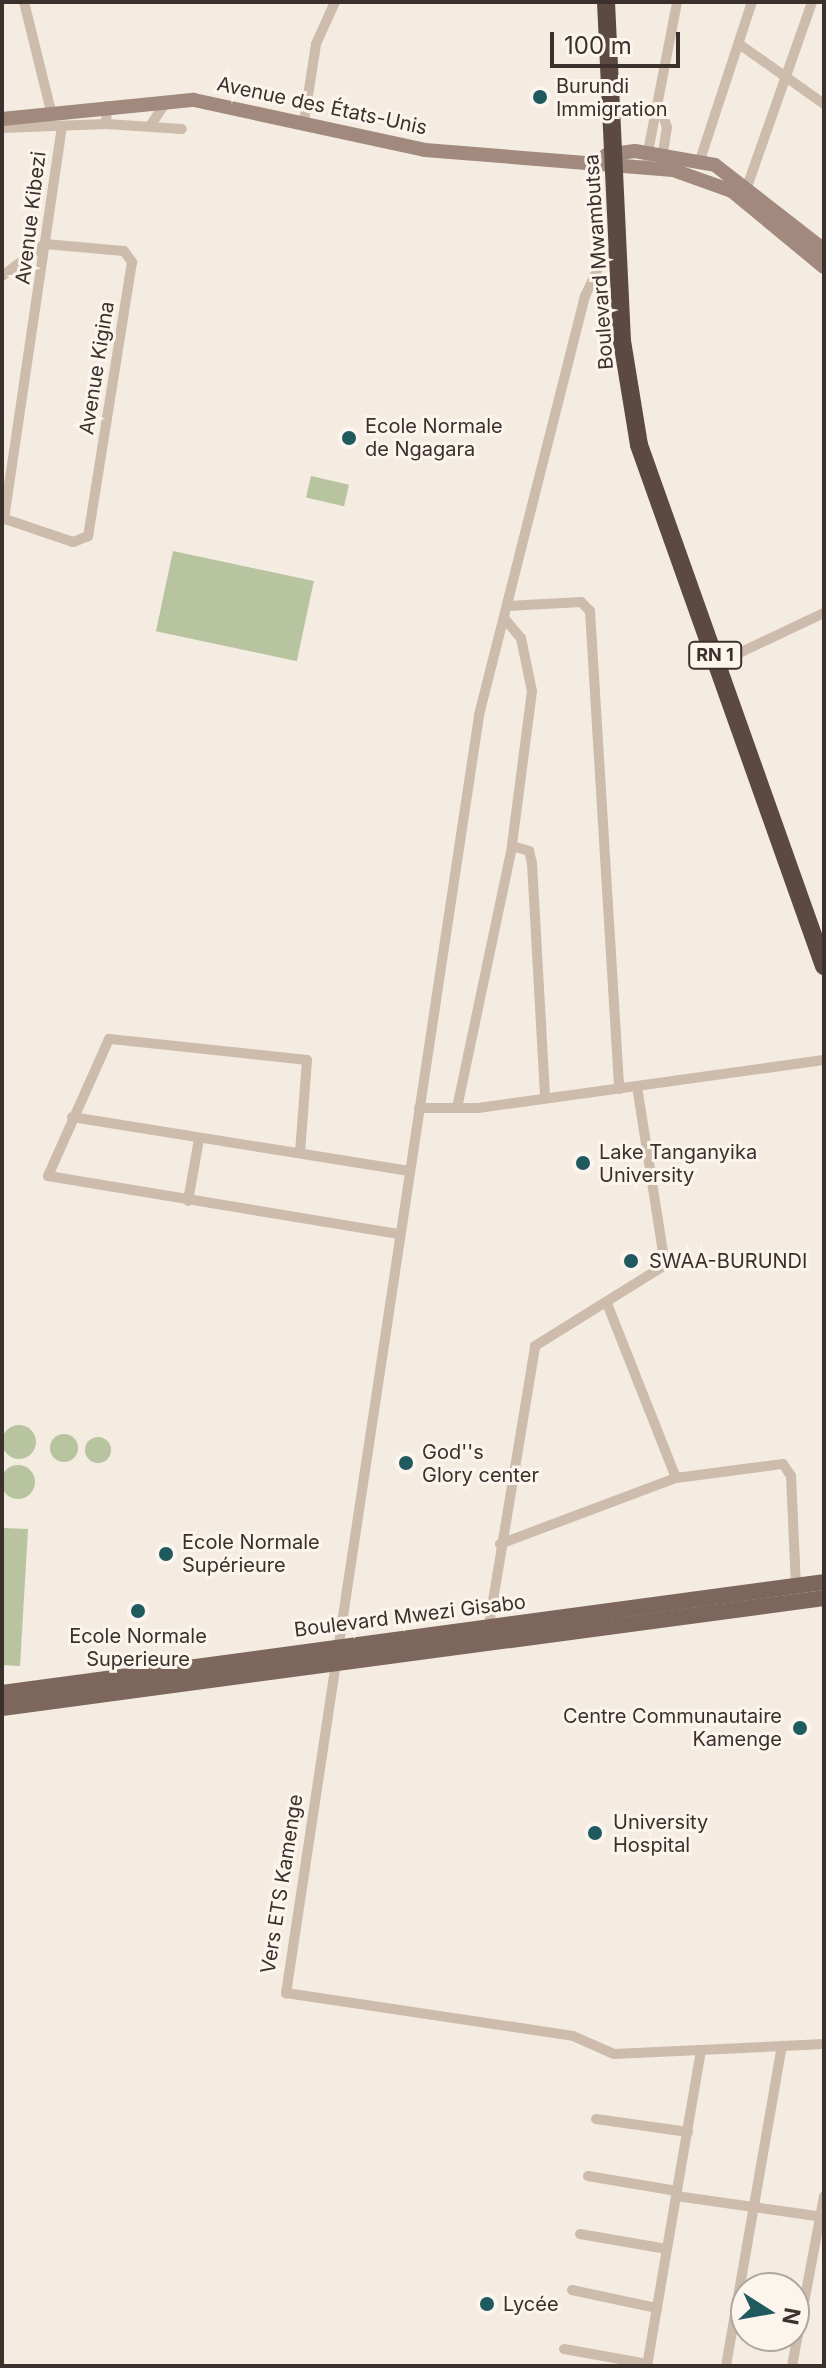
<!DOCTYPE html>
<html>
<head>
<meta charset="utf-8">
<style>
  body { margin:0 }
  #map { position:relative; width:826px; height:2368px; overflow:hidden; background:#f4ebe1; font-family:Inter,sans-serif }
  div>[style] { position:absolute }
  .green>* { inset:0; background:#b8c4a0; transform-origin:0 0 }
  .round { border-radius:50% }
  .street>* { height:10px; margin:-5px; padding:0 5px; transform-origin:5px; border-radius:5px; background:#cdbbac }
  .secondary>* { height:14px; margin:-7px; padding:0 7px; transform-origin:7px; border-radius:7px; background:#a18a7d }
  .primary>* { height:16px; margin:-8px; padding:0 8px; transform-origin:8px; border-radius:8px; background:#7d675c }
  .highway>* { height:18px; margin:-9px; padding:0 9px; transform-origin:9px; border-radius:9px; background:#5c4a42 }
  .dots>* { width:22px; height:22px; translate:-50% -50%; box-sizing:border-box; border:4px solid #fbf5ee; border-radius:50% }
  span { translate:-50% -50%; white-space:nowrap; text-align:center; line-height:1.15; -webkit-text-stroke:6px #fbf5ee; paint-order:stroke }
  .shield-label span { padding:2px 6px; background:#fbf5ee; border:2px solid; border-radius:6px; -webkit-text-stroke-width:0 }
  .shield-label { font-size:18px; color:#3b302b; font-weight:700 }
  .poi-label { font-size:20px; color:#3b302b }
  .left { translate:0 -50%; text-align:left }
  .right { translate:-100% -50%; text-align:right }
  .street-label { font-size:20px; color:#3b302b }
  .frame { position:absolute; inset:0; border:4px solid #3b302b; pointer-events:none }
  .north { position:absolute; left:730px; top:2272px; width:80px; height:80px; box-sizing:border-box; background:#fbf5ee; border:2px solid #aea6a0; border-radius:50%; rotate:101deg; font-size:22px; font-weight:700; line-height:32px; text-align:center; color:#3b302b }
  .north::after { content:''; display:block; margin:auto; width:28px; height:36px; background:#1f5a5e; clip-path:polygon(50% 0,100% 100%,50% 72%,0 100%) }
  .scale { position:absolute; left:550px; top:32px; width:130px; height:36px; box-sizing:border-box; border:4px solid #3b302b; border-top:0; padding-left:10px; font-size:24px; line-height:28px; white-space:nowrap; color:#3b302b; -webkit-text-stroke:6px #fbf5ee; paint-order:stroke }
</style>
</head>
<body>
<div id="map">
  <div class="green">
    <div style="left:311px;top:476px;width:39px;height:22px;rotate:13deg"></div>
    <div style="left:173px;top:551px;width:144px;height:82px;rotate:12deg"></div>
    <div class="round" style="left:2px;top:1425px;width:34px;height:34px"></div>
    <div class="round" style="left:50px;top:1434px;width:28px;height:28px"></div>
    <div class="round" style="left:85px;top:1437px;width:26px;height:26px"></div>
    <div class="round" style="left:1px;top:1465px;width:34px;height:34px"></div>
    <div style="clip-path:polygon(2px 1528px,28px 1529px,20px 1666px,2px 1665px)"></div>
  </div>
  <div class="street">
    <div style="left:24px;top:2px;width:112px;rotate:76.1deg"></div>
    <div style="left:739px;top:44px;width:104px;rotate:35.2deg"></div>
    <div style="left:660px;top:107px;width:21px;rotate:71deg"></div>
    <div style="left:667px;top:127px;width:32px;rotate:99deg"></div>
    <div style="left:304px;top:121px;width:78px;rotate:-81.1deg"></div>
    <div style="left:316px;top:44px;width:46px;rotate:-65.7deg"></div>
    <div style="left:106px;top:124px;width:76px;rotate:3.8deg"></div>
    <div style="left:150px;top:126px;width:30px;rotate:-56deg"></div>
    <div style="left:2px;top:128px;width:104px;rotate:-2.2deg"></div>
    <div style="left:106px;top:124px;width:18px;rotate:-87deg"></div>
    <div style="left:647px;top:157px;width:158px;rotate:-79deg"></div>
    <div style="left:700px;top:160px;width:166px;rotate:-71.8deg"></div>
    <div style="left:748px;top:184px;width:193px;rotate:-70.6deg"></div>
    <div style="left:618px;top:247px;width:23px;rotate:139deg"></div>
    <div style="left:601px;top:262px;width:38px;rotate:115deg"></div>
    <div style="left:585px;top:296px;width:433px;rotate:104.2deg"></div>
    <div style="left:479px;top:716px;width:1292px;rotate:98.59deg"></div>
    <div style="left:286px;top:1993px;width:290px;rotate:8.5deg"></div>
    <div style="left:573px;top:2036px;width:45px;rotate:23.7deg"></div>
    <div style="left:614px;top:2054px;width:210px;rotate:-2.7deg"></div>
    <div style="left:2px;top:276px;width:54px;rotate:-36.7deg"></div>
    <div style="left:45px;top:244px;width:79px;rotate:5.1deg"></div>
    <div style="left:124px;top:251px;width:14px;rotate:54deg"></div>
    <div style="left:132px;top:262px;width:278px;rotate:99.1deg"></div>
    <div style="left:88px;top:536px;width:16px;rotate:158deg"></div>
    <div style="left:73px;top:542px;width:75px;rotate:-161.3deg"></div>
    <div style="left:4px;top:519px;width:397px;rotate:-81.6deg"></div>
    <div style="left:507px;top:606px;width:74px;rotate:-3.1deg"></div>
    <div style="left:581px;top:602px;width:13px;rotate:45deg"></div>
    <div style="left:590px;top:611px;width:479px;rotate:86.5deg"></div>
    <div style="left:504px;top:618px;width:26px;rotate:50deg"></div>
    <div style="left:521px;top:638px;width:54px;rotate:78.3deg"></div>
    <div style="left:532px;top:691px;width:156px;rotate:97.4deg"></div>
    <div style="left:718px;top:663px;width:117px;rotate:-25.3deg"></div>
    <div style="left:419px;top:1108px;width:59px"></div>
    <div style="left:478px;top:1108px;width:349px;rotate:-7.9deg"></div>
    <div style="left:457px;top:1108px;width:268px;rotate:-78.1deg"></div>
    <div style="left:512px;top:846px;width:18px;rotate:16deg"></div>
    <div style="left:529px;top:851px;width:12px;rotate:76deg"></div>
    <div style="left:532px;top:863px;width:235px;rotate:86.8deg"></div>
    <div style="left:72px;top:1117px;width:340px;rotate:9.1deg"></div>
    <div style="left:300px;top:1153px;width:93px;rotate:-85.7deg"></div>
    <div style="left:307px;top:1060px;width:199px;rotate:-173.9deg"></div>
    <div style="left:109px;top:1039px;width:150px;rotate:114deg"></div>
    <div style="left:48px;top:1176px;width:356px;rotate:9.4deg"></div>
    <div style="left:188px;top:1201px;width:63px;rotate:-79.9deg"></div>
    <div style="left:608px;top:1306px;width:185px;rotate:68.4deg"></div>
    <div style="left:500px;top:1544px;width:188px;rotate:-20.6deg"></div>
    <div style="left:676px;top:1478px;width:108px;rotate:-7.5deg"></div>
    <div style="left:783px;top:1464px;width:14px;rotate:56deg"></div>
    <div style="left:791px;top:1476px;width:111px;rotate:87.4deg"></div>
    <div style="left:488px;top:1631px;width:289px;rotate:-80.6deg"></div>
    <div style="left:535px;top:1346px;width:153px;rotate:-31.9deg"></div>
    <div style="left:665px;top:1265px;width:180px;rotate:-98.9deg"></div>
    <div style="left:596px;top:2119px;width:93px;rotate:8deg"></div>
    <div style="left:588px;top:2176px;width:90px;rotate:9.6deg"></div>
    <div style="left:676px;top:2196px;width:149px;rotate:8.1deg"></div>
    <div style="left:580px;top:2234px;width:88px;rotate:9.8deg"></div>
    <div style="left:572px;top:2290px;width:87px;rotate:12deg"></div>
    <div style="left:564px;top:2349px;width:85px;rotate:10.1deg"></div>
    <div style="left:647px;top:2366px;width:315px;rotate:-80.3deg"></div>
    <div style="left:726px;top:2366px;width:325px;rotate:-80.1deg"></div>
    <div style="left:792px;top:2366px;width:173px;rotate:-79.3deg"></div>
  </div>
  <div class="secondary">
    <div style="left:2px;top:119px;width:193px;rotate:-5.7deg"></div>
    <div style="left:194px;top:100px;width:236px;rotate:12.2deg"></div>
    <div style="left:425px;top:150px;width:249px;rotate:4.6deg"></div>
    <div style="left:673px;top:170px;width:63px;rotate:19.6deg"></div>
    <div style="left:732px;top:191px;width:119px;rotate:39.6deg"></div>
    <div style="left:606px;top:155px;width:29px;rotate:-8deg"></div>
    <div style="left:635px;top:151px;width:81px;rotate:9.9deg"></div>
    <div style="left:715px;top:165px;width:138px;rotate:37.9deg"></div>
  </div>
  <div class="primary">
    <div style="left:2px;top:1693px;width:829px;rotate:-7.69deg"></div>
    <div style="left:2px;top:1708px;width:829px;rotate:-7.62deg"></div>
  </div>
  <div class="highway">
    <div style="left:606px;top:2px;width:339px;rotate:87.3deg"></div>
    <div style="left:622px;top:341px;width:105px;rotate:80.7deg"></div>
    <div style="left:639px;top:445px;width:553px;rotate:70.45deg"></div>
  </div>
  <div class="dots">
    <div style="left:540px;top:97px;background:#1f5a5e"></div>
    <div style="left:349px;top:438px;background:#1f5a5e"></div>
    <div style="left:583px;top:1163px;background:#1f5a5e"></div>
    <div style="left:631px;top:1261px;background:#1f5a5e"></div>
    <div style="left:406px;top:1463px;background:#1f5a5e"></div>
    <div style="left:166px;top:1554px;background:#1f5a5e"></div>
    <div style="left:138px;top:1611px;background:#1f5a5e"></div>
    <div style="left:800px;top:1728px;background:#1f5a5e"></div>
    <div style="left:595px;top:1833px;background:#1f5a5e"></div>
    <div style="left:487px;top:2304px;background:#1f5a5e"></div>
  </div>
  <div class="shield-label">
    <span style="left:715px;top:655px">RN 1</span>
  </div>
  <div class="poi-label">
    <span class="left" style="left:556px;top:98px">Burundi<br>Immigration</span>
    <span class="left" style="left:365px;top:438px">Ecole Normale<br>de Ngagara</span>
    <span class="left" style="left:599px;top:1164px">Lake Tanganyika<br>University</span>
    <span class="left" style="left:649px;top:1261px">SWAA-BURUNDI</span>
    <span class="left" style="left:422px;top:1464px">God''s<br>Glory center</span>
    <span class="left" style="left:182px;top:1554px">Ecole Normale<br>Supérieure</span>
    <span style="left:138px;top:1648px">Ecole Normale<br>Superieure</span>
    <span class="right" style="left:782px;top:1728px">Centre Communautaire<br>Kamenge</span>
    <span class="left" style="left:613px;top:1834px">University<br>Hospital</span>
    <span class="left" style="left:503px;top:2304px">Lycée</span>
  </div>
  <div class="street-label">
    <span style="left:322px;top:106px;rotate:12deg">Avenue des États-Unis</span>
    <span style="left:31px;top:218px;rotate:-83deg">Avenue Kibezi</span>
    <span style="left:599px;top:262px;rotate:-94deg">Boulevard Mwambutsa</span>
    <span style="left:97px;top:368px;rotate:-81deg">Avenue Kigina</span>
    <span style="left:410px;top:1616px;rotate:-7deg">Boulevard Mwezi Gisabo</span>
    <span style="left:282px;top:1884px;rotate:-81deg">Vers ETS Kamenge</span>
  </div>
  <div class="frame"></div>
  <div class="north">N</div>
  <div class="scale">100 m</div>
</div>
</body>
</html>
